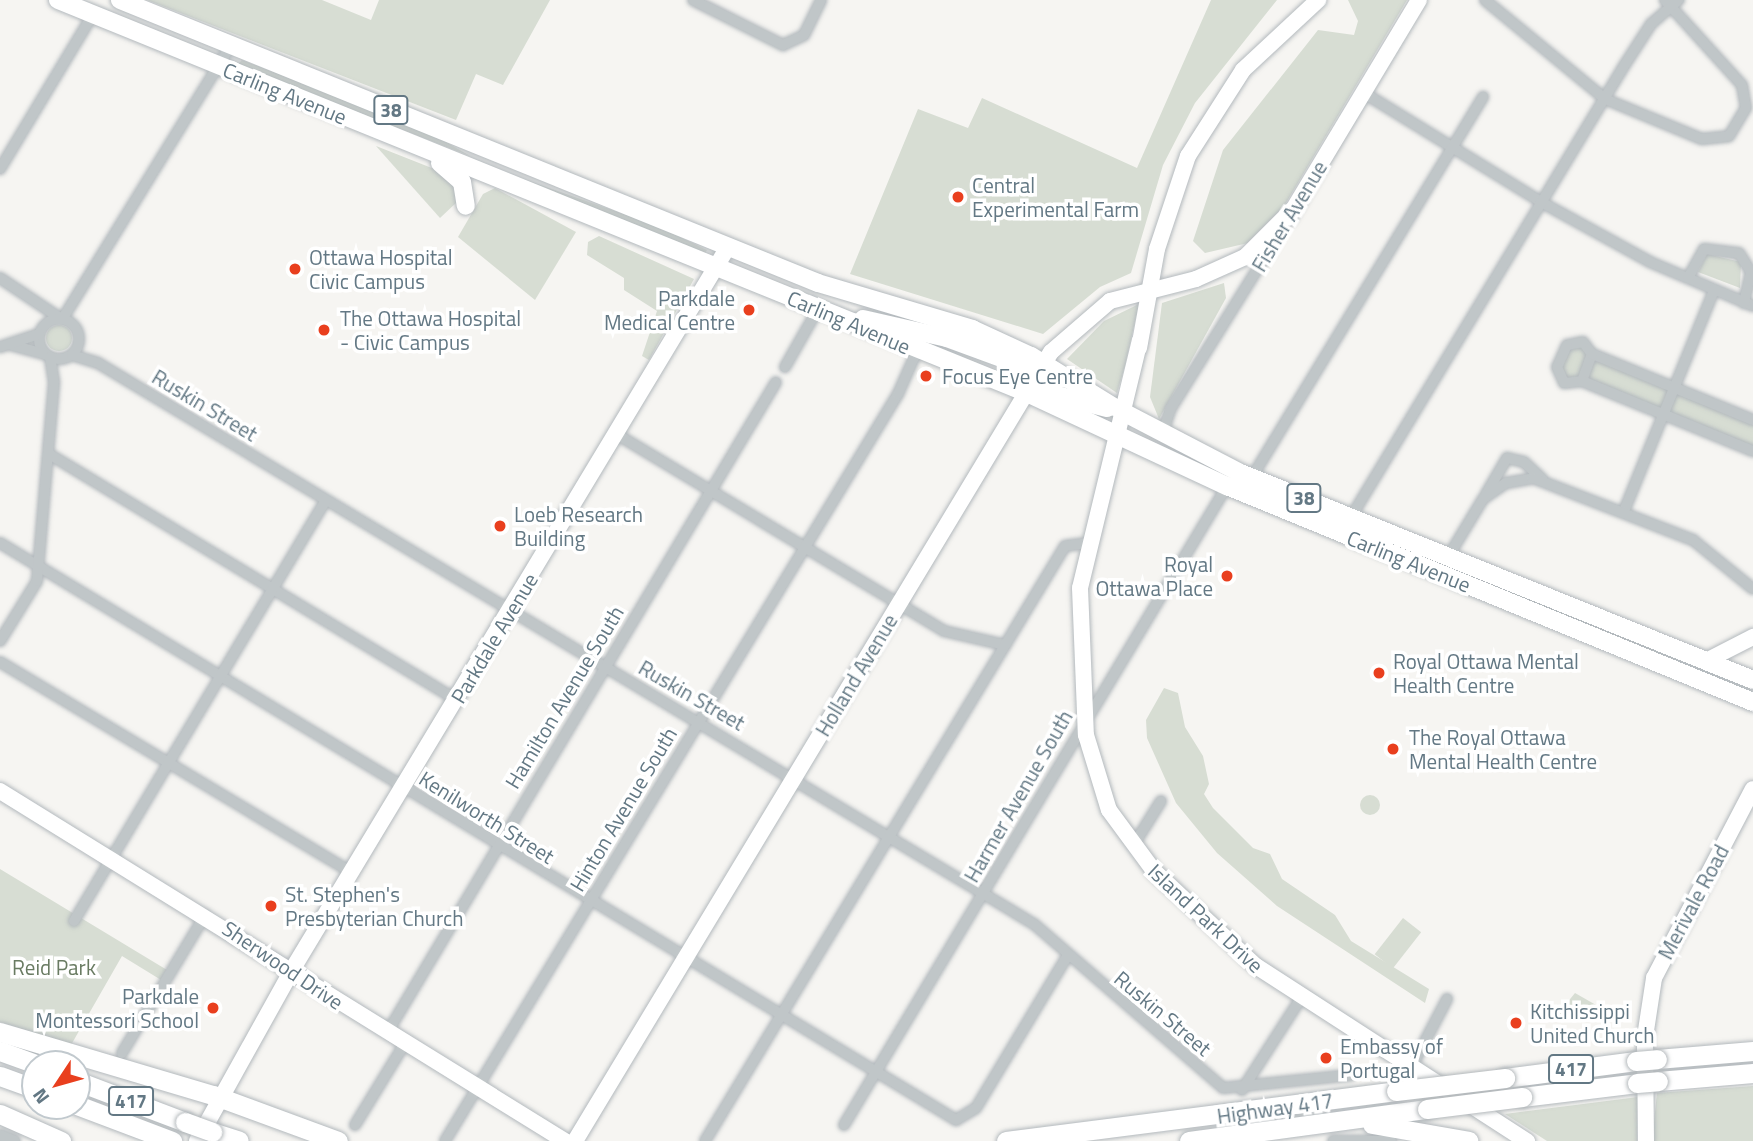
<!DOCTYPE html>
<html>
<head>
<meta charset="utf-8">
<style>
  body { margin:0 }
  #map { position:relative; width:1753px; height:1141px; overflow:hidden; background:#f6f5f2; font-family:"Titillium Web",sans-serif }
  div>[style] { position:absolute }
  .green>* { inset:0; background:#d7ddd3; transform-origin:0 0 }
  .round { border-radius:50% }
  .roads { filter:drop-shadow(0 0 2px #b3b9bd) drop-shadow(0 0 2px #b3b9bd) }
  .street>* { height:10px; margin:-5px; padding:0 5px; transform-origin:5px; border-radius:5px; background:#c0c6c8 }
  .street>.ring { margin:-5px; padding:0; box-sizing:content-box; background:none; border:10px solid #c0c6c8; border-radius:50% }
  .secondary>* { height:16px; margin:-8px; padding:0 8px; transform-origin:8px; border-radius:8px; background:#fff }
  .primary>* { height:18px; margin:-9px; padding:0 9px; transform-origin:9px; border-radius:9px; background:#fff }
  .highway>* { height:19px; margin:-9.5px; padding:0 9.5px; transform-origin:9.5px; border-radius:9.5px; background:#fff }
  .bridges { filter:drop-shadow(0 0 2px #b3b8bb) drop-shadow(0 0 2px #b3b8bb) }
  .highway-bridge>* { height:19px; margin:-9.5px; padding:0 9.5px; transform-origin:9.5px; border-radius:9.5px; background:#fff }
  .dots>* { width:19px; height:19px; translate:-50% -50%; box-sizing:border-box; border:4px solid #fff; border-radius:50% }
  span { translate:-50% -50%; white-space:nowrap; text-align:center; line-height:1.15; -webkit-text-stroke:7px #fff; paint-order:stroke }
  .shield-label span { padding:2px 5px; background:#fff; border:2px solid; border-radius:5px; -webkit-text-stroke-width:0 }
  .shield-label { font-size:19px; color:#637884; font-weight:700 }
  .street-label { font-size:21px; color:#637884 }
  .poi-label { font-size:21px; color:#637884 }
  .left { translate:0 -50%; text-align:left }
  .right { translate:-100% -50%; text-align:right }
  .park-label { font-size:21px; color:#697b62 }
  .north { position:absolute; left:21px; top:1050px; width:70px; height:70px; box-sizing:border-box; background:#fff; border:2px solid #c1c9ce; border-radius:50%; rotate:234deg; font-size:19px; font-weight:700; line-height:28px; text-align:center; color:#637884 }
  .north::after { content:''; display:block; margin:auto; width:24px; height:32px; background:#e93f1e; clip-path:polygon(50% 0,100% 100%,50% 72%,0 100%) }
</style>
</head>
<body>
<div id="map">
  <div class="green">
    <div style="clip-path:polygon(147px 0,322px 0,371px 20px,379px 0,550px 0,503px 85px,476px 74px,456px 120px)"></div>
    <div style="clip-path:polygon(1211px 0,1277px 0,1195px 103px,1163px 165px,1131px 273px,1100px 287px,1043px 334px,850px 274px,918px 109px,968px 128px,982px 98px,1137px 168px)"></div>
    <div style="clip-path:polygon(1348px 0,1407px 0,1271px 228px,1248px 243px,1205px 253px,1193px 241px,1223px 150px,1318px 30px,1354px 35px,1358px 21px)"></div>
    <div style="clip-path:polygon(242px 60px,429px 132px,470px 156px,237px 65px)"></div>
    <div style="clip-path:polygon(376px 146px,447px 174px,456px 182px,457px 202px,440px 218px)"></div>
    <div style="clip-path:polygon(497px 170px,655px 225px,707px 250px,704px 255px)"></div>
    <div style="clip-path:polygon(495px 188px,576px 232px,535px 300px,458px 237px,483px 194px)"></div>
    <div style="clip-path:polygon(599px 236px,694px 279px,649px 360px,642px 356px,657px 311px,624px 290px,624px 278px,587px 255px,588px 242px)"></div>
    <div style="clip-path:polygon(1707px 254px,1741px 262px,1740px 288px,1698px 272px)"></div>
    <div style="clip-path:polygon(1224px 283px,1226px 298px,1159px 419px,1150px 397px,1162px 303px)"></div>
    <div style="clip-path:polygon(1139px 304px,1125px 366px,1117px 393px,1067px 359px,1104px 321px)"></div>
    <div class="round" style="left:46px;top:325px;width:26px;height:26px"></div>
    <div style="clip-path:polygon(1581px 347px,1753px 423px,1753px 449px,1566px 378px,1561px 369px,1569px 349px)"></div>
    <div style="clip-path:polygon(1164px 688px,1178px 693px,1185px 727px,1203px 756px,1209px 784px,1204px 794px,1213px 808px,1253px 848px,1270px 854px,1282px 879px,1335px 915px,1351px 941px,1429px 989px,1425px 1003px,1277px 906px,1217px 853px,1176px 803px,1147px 738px,1146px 720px)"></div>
    <div class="round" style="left:1360px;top:795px;width:20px;height:20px"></div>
    <div style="clip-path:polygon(0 869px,172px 973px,166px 983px,122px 956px,71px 1045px,0 1022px)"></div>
    <div style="left:1403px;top:918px;width:23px;height:46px;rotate:38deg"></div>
    <div style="clip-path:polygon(1575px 993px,1596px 1005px,1590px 1021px,1558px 1014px)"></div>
    <div style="clip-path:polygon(1753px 1086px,1753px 1141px,1652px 1141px,1657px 1093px)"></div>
    <div style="clip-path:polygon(1638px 1097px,1637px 1141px,1547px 1141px,1505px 1114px)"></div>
  </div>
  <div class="roads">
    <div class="street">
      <div style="left:693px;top:0;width:101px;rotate:26.6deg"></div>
      <div style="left:783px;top:45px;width:23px;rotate:-25deg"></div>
      <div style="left:804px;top:35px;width:39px;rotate:-64deg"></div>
      <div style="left:1485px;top:0;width:156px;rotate:39.5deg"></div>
      <div style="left:1605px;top:99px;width:105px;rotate:22.4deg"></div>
      <div style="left:1702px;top:139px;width:27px;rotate:-6deg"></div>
      <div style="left:1729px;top:136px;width:33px;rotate:-59deg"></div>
      <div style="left:1746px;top:108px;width:23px;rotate:-100deg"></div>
      <div style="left:1742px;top:85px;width:115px;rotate:-132.2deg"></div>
      <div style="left:1364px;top:93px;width:208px;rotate:31.6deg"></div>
      <div style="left:1541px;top:202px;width:124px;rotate:28.8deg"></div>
      <div style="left:1650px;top:262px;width:112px;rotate:23.1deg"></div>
      <div style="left:0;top:169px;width:181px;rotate:-59deg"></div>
      <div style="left:0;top:278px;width:72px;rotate:33.7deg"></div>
      <div style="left:1688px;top:278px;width:33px;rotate:-61deg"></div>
      <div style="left:1704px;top:249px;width:35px;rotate:7deg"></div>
      <div style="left:1739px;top:253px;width:22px;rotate:58deg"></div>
      <div style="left:1751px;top:272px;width:32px;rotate:103deg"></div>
      <div style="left:63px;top:318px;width:321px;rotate:-58.4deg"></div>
      <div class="ring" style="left:39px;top:319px;width:30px;height:30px"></div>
      <div style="left:11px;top:345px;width:35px;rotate:15deg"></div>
      <div style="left:0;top:347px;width:41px;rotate:-18.4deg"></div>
      <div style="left:72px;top:355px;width:27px;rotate:17deg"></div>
      <div style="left:98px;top:363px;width:1091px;rotate:30.94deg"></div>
      <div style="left:1034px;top:924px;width:250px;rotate:40.9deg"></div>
      <div style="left:1223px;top:1088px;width:129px;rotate:-5.8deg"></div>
      <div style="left:785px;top:367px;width:67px;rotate:-60.4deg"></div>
      <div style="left:1582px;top:381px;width:29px;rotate:-70deg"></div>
      <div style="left:1753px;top:420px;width:174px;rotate:-157.7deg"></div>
      <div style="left:1592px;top:354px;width:15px;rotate:-127deg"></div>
      <div style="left:1583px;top:342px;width:16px;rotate:169deg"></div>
      <div style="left:1567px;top:345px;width:24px;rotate:114deg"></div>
      <div style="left:1557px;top:367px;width:17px;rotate:66deg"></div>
      <div style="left:1564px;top:383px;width:18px;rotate:-6deg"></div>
      <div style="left:1582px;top:381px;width:185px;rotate:22.3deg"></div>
      <div style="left:618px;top:435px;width:380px;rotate:31deg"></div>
      <div style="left:944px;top:631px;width:63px;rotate:12.9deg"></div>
      <div style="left:1162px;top:435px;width:28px;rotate:-72deg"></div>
      <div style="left:1171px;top:408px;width:200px;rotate:-58.1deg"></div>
      <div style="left:49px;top:454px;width:476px;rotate:31.1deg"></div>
      <div style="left:1252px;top:477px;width:445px;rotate:-58.7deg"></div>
      <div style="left:1486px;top:494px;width:42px;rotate:-59.7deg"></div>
      <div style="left:1507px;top:458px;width:17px;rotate:13deg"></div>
      <div style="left:1524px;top:462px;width:25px;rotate:43deg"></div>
      <div style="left:1624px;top:511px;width:239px;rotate:-67.8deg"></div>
      <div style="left:1351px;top:517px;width:527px;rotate:-58.81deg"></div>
      <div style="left:1624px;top:66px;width:50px;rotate:-57.3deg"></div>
      <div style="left:1651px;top:24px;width:37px;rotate:-41deg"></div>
      <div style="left:0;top:543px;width:1117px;rotate:31.11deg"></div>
      <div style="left:956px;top:1120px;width:23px;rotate:-31deg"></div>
      <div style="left:976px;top:1108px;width:179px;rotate:-59deg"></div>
      <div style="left:1448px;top:557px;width:68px;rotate:-58.9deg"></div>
      <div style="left:1483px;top:499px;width:28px;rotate:-35deg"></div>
      <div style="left:1506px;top:483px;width:27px;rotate:-10deg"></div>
      <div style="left:1533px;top:478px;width:172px;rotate:21.2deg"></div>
      <div style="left:1693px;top:540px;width:77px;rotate:39.2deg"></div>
      <div style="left:0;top:641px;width:70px;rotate:-58.3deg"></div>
      <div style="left:37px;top:581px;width:200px;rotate:-85.1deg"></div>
      <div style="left:54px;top:382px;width:25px;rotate:-99deg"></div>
      <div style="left:0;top:662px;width:410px;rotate:30.9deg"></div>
      <div style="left:1133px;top:846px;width:53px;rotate:-58.1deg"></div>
      <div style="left:74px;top:921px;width:491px;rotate:-59.1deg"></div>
      <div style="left:387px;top:1033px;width:758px;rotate:-59.14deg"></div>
      <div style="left:122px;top:1053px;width:162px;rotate:-58.9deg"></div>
      <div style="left:1411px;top:1068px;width:78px;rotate:-62.4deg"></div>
      <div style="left:1242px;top:1090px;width:109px;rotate:-57.3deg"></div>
      <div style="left:355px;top:1125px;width:96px;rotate:-58.6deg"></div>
      <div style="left:844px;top:1125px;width:745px;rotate:-59.06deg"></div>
      <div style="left:0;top:1135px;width:16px;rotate:22deg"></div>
      <div style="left:445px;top:1141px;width:874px;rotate:-58.77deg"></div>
      <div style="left:898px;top:394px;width:47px;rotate:-66.2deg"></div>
      <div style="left:705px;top:1141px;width:695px;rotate:-58.82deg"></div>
      <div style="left:1065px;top:546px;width:21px;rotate:-8deg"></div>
      <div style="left:1333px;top:1141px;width:58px"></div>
    </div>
    <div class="secondary">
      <div style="left:1288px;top:218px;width:254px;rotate:-59deg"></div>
      <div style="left:1140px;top:340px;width:255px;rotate:103.6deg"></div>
      <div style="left:1080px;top:588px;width:147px;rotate:87.7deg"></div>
      <div style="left:1086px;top:735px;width:78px;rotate:73deg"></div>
      <div style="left:1109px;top:810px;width:76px;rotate:53.6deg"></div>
      <div style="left:1154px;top:871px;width:139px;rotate:43deg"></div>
      <div style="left:1256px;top:966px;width:323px;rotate:32.9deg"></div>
      <div style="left:1139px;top:348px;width:101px;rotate:-79.7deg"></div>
      <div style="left:1157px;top:249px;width:98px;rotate:-71.6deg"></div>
      <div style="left:1188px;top:156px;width:102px;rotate:-57.4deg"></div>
      <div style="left:1243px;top:70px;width:103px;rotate:-43deg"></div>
      <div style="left:1706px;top:661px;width:53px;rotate:-27.1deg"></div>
      <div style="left:0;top:791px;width:665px;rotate:31.78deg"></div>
      <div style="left:197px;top:1141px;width:196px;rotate:-60.9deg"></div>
      <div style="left:292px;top:970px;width:844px;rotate:-58.91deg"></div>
      <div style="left:575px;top:1141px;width:921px;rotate:-58.9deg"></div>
      <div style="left:1051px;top:352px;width:78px;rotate:-40.8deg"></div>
      <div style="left:1110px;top:301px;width:89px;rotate:-14.3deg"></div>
      <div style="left:1196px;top:279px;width:54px;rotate:-24.2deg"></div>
      <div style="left:1245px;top:257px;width:66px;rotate:-45deg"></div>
      <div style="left:1646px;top:1141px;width:104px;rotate:-90.6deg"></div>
      <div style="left:1645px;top:1037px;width:60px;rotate:-81.3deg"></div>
      <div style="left:1654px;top:978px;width:213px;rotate:-62.4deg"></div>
    </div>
    <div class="primary">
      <div style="left:58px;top:0;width:1043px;rotate:22.07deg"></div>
      <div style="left:1025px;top:392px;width:223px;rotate:25deg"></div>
      <div style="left:1227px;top:486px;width:569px;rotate:22.33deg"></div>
      <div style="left:120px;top:0;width:753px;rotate:22.07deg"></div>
      <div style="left:818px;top:283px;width:161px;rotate:16.6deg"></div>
      <div style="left:972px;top:329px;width:65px;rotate:24.6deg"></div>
      <div style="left:1031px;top:356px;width:97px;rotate:31.6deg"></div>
      <div style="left:440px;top:163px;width:29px;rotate:41deg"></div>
      <div style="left:462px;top:182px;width:24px;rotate:81deg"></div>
      <div style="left:863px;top:319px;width:86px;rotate:12.7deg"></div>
      <div style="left:947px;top:338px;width:84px;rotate:20.2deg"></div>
      <div style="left:1026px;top:367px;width:18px;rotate:-13deg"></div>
      <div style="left:1041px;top:391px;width:68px;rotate:14.4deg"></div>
      <div style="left:1121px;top:411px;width:132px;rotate:27.5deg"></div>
      <div style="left:1238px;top:472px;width:555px;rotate:21.99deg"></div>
    </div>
    <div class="highway">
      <div style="left:0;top:1032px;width:222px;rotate:16.5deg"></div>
      <div style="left:213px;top:1095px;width:133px;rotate:20.2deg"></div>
      <div style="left:0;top:1051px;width:37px;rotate:20deg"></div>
      <div style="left:1657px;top:1059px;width:96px;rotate:-4.8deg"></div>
      <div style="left:0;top:1076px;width:37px;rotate:20deg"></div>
      <div style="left:1505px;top:1078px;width:132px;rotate:-7.4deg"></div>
      <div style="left:77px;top:1081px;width:116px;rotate:20.8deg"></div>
      <div style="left:1658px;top:1081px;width:95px;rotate:-4.8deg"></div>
      <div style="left:1522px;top:1097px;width:116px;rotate:-6.9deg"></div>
      <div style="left:77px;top:1105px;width:102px;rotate:20.8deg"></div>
      <div style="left:0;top:1114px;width:67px;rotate:23.9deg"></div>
      <div style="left:1372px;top:1124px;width:98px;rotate:9.9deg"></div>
      <div style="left:212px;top:1132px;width:28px;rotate:18deg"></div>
      <div style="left:1006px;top:1141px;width:393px;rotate:-7.3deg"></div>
      <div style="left:1189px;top:1141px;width:240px;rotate:-7.7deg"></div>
    </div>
  </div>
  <div class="bridges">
    <div class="highway-bridge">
      <div style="left:1636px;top:1061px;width:21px;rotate:-5deg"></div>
      <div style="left:1637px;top:1083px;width:21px;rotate:-5deg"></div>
      <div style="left:1396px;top:1091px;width:110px;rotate:-6.8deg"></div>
      <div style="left:1427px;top:1109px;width:96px;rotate:-7.2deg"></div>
      <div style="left:185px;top:1122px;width:29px;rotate:20deg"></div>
    </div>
  </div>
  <div class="dots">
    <div style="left:958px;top:197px;background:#e93f1e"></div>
    <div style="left:295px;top:269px;background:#e93f1e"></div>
    <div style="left:749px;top:310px;background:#e93f1e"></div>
    <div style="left:324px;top:330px;background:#e93f1e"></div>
    <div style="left:926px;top:376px;background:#e93f1e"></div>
    <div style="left:500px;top:526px;background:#e93f1e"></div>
    <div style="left:1227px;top:576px;background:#e93f1e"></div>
    <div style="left:1379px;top:673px;background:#e93f1e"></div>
    <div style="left:1393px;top:749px;background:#e93f1e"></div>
    <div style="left:271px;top:906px;background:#e93f1e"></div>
    <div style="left:213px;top:1008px;background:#e93f1e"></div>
    <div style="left:1516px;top:1023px;background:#e93f1e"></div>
    <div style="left:1326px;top:1058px;background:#e93f1e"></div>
  </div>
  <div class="shield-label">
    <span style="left:391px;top:110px">38</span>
    <span style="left:1304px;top:498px">38</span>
    <span style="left:1571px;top:1069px">417</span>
    <span style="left:131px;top:1101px">417</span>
  </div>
  <div class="street-label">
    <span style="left:285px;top:93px;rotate:22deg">Carling Avenue</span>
    <span style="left:1289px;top:216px;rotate:-59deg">Fisher Avenue</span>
    <span style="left:849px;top:322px;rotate:23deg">Carling Avenue</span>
    <span style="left:205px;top:405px;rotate:31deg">Ruskin Street</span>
    <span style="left:1409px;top:561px;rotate:22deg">Carling Avenue</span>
    <span style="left:494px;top:638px;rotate:-59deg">Parkdale Avenue</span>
    <span style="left:856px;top:675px;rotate:-59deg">Holland Avenue</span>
    <span style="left:692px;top:695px;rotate:30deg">Ruskin Street</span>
    <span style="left:564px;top:697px;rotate:-59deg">Hamilton Avenue South</span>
    <span style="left:1018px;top:796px;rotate:-60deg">Harmer Avenue South</span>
    <span style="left:623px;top:809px;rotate:-59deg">Hinton Avenue South</span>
    <span style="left:487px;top:817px;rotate:32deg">Kenilworth Street</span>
    <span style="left:1693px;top:902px;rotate:-62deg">Merivale Road</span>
    <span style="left:1206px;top:918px;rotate:43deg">Island Park Drive</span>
    <span style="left:283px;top:965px;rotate:34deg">Sherwood Drive</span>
    <span style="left:1163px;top:1013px;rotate:40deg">Ruskin Street</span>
    <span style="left:1275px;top:1108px;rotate:-8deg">Highway 417</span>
  </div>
  <div class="poi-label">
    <span class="left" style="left:972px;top:197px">Central<br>Experimental Farm</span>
    <span class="left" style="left:309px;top:269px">Ottawa Hospital<br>Civic Campus</span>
    <span class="right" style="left:735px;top:310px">Parkdale<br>Medical Centre</span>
    <span class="left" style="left:340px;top:330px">The Ottawa Hospital<br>- Civic Campus</span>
    <span class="left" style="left:942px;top:376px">Focus Eye Centre</span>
    <span class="left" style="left:514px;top:526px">Loeb Research<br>Building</span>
    <span class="right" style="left:1213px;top:576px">Royal<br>Ottawa Place</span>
    <span class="left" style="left:1393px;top:673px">Royal Ottawa Mental<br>Health Centre</span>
    <span class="left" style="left:1409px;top:749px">The Royal Ottawa<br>Mental Health Centre</span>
    <span class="left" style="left:285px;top:906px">St. Stephen's<br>Presbyterian Church</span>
    <span class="right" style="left:199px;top:1008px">Parkdale<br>Montessori School</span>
    <span class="left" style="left:1530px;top:1023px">Kitchissippi<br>United Church</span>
    <span class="left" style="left:1340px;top:1058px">Embassy of<br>Portugal</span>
  </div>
  <div class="park-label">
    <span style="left:54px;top:967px">Reid Park</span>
  </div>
  <div class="north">N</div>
</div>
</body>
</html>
